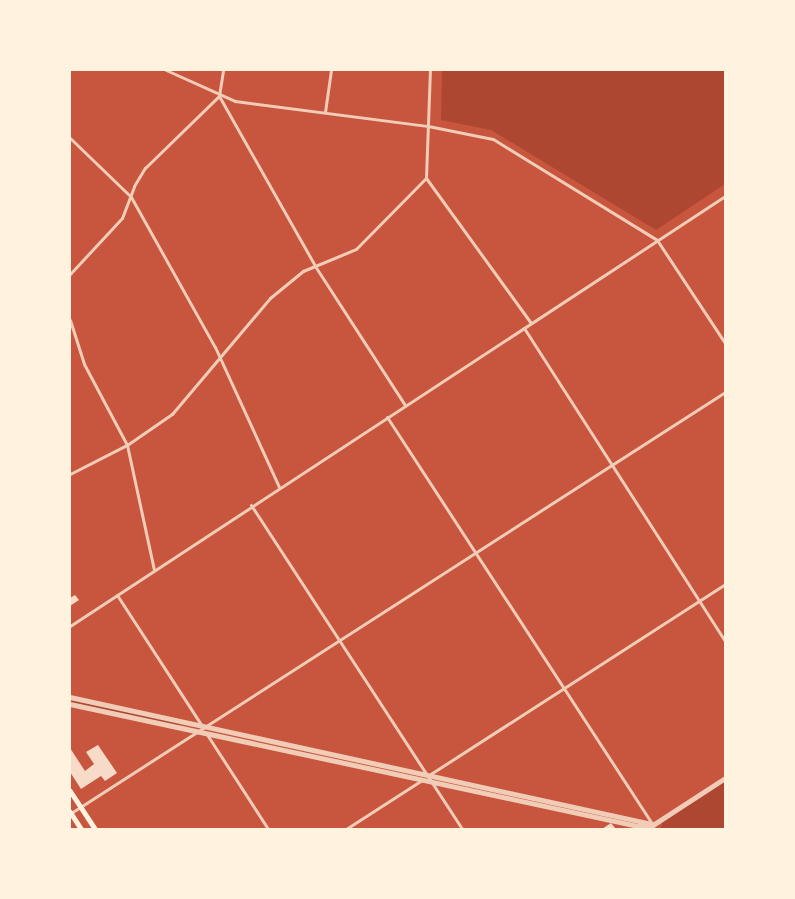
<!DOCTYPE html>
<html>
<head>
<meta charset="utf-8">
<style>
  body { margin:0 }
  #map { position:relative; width:795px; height:899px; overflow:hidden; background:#c8553d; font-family:"Alegreya Sans",sans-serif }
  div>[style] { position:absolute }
  .green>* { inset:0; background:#ae4732 }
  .building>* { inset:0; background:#f7dbc8 }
  .minor>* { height:3px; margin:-1.5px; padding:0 1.5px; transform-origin:1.5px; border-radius:1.5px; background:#f1ccb7 }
  .tertiary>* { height:4.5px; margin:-2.25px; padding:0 2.25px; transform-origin:2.25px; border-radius:2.25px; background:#f1ccb7 }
  .secondary>* { height:5px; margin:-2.5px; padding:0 2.5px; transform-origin:2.5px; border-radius:2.5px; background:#fff3e0 }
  span { translate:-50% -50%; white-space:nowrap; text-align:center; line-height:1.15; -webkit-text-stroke:4.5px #fff3e0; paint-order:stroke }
  .frame { position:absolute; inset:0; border:71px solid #fff3e0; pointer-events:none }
</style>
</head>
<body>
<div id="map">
  <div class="green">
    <div style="clip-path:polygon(442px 70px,725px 70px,725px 184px,656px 230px,491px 130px,441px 120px)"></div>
    <div style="clip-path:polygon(70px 700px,180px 723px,179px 726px,70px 702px)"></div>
    <div style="clip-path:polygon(725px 782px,725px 829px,660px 829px,663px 822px)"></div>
  </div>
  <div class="building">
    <div style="clip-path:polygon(75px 595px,79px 600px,70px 606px,70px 598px)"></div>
    <div style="clip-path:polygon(98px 745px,117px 773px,105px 781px,101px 776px,81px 789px,70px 772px,70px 748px,85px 771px,94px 764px,86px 752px)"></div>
    <div style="clip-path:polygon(611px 823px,616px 829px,602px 829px)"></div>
  </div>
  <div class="minor">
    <div style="left:166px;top:70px;width:76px;rotate:24.2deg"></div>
    <div style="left:235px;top:101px;width:195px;rotate:7.4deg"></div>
    <div style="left:428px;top:126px;width:66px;rotate:11.3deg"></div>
    <div style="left:493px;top:139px;width:193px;rotate:31.6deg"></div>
    <div style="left:657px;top:240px;width:123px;rotate:56.6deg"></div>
    <div style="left:219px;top:96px;width:195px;rotate:60.5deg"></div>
    <div style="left:315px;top:266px;width:166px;rotate:57.1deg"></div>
    <div style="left:325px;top:112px;width:42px;rotate:-81.9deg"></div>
    <div style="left:70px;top:138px;width:85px;rotate:44deg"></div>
    <div style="left:131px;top:197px;width:172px;rotate:60.8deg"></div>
    <div style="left:215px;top:347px;width:154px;rotate:65.4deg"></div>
    <div style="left:426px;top:178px;width:179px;rotate:54.1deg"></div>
    <div style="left:70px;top:274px;width:76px;rotate:-47.1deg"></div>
    <div style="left:122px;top:218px;width:34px;rotate:-69deg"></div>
    <div style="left:134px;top:186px;width:21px;rotate:-59deg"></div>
    <div style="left:145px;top:168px;width:103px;rotate:-44.2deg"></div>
    <div style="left:219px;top:96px;width:26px;rotate:-81deg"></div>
    <div style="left:70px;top:320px;width:46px;rotate:72.3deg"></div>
    <div style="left:84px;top:364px;width:92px;rotate:62deg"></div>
    <div style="left:127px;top:445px;width:128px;rotate:77.8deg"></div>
    <div style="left:524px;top:328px;width:372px;rotate:57.3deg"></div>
    <div style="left:387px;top:417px;width:487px;rotate:56.9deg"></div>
    <div style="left:653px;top:825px;width:8px;rotate:150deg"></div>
    <div style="left:70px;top:474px;width:64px;rotate:-27deg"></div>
    <div style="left:127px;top:445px;width:55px;rotate:-34.6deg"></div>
    <div style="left:172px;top:414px;width:152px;rotate:-49.8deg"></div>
    <div style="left:270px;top:298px;width:43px;rotate:-39.3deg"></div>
    <div style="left:303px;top:271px;width:57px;rotate:-22.5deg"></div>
    <div style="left:356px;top:249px;width:100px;rotate:-45.4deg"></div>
    <div style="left:426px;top:178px;width:108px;rotate:-87.9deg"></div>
    <div style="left:251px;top:505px;width:387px;rotate:56.9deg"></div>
    <div style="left:117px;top:595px;width:156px;rotate:57deg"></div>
    <div style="left:70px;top:626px;width:784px;rotate:-33.28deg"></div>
    <div style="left:206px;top:733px;width:114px;rotate:57.1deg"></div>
    <div style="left:429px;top:775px;width:352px;rotate:-32.8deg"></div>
    <div style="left:71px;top:813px;width:778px;rotate:-32.77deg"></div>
    <div style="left:346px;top:829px;width:90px;rotate:-32.8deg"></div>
  </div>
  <div class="tertiary">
    <div style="left:70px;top:697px;width:596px;rotate:12.31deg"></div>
    <div style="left:70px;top:704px;width:581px;rotate:12.12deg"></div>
    <div style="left:638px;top:826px;width:15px;rotate:-4deg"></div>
    <div style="left:653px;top:825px;width:86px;rotate:-33.1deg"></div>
  </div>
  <div class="secondary">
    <div style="left:70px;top:791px;width:45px;rotate:56.7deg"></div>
    <div style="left:70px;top:812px;width:20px;rotate:57deg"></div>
  </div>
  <div class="frame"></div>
</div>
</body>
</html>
